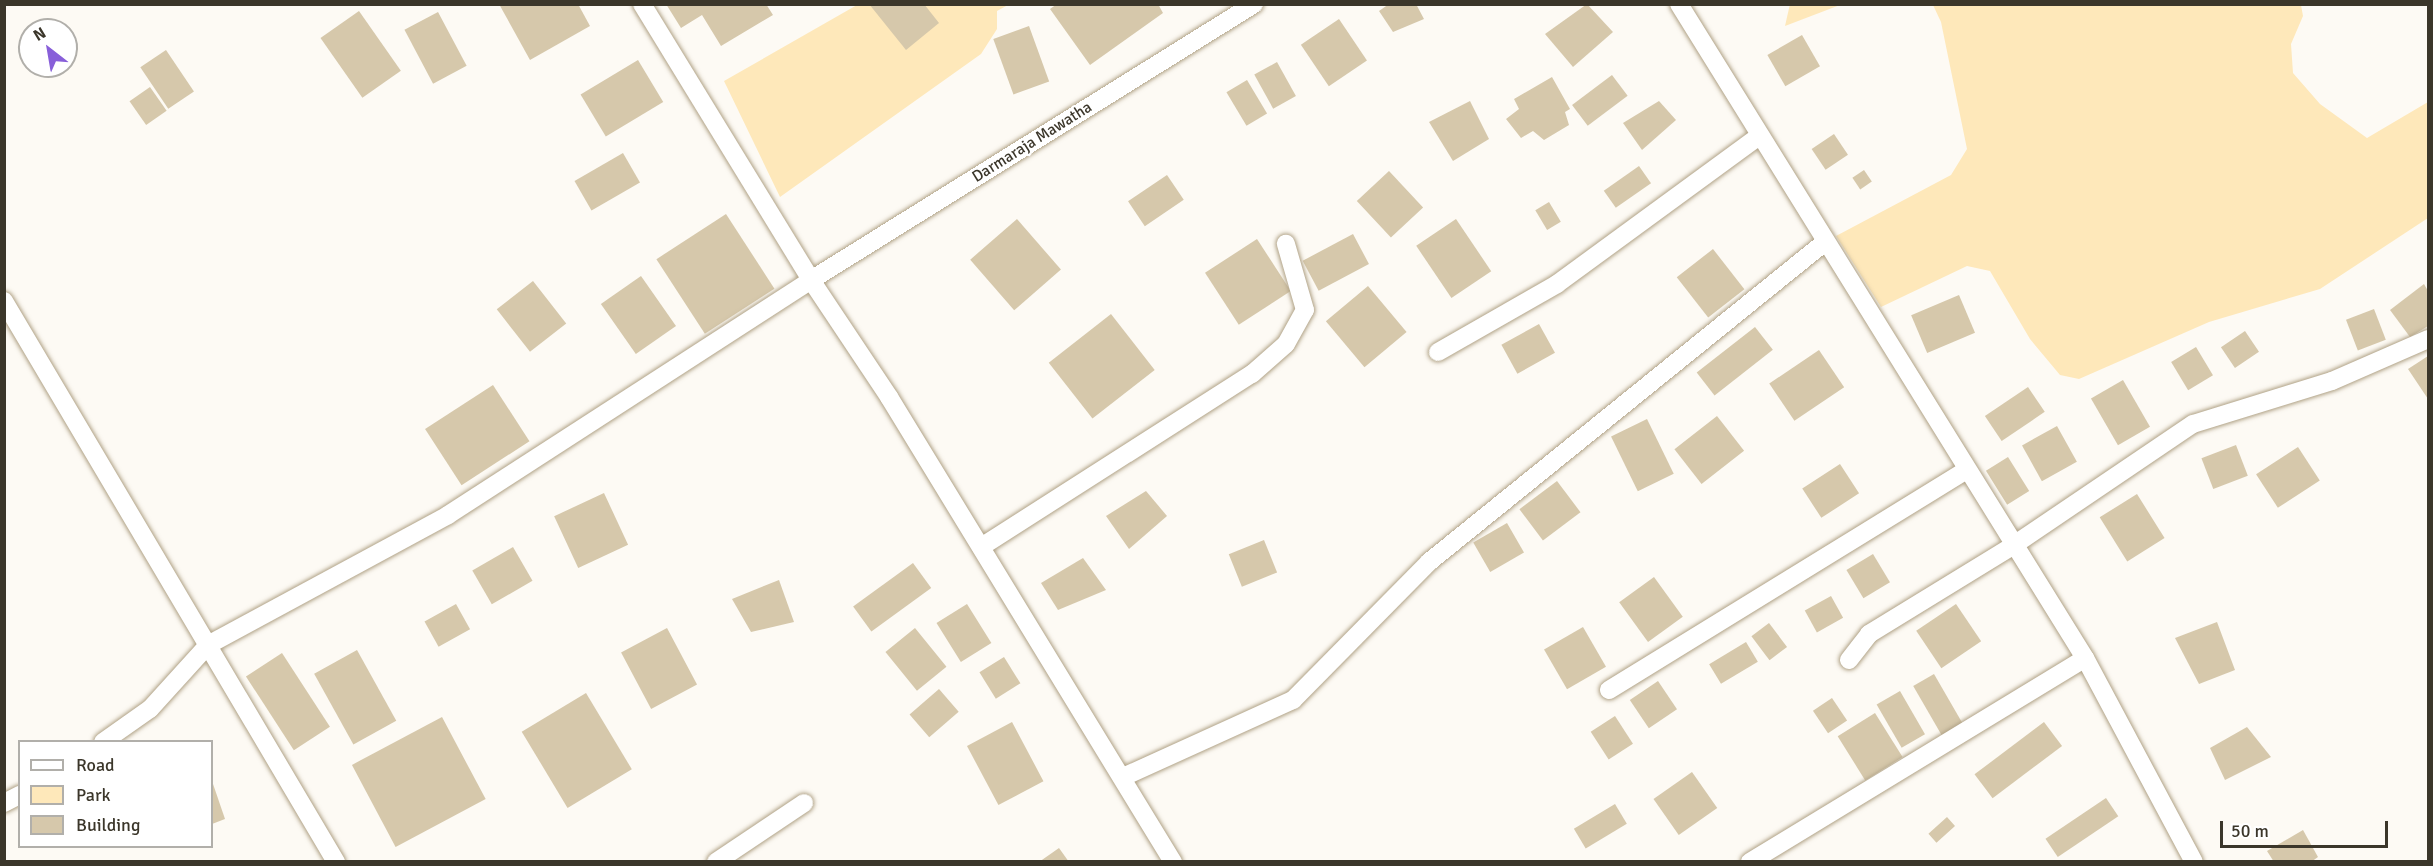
<!DOCTYPE html>
<html>
<head>
<meta charset="utf-8">
<style>
  body { margin:0 }
  #map { position:relative; width:2433px; height:866px; overflow:hidden; background:#fdfaf4; font-family:Signika,sans-serif }
  div>[style] { position:absolute }
  .green>* { inset:0; background:#fee8ba }
  .building>* { inset:0; background:#d6c8ab; transform-origin:0 0 }
  .roads { filter:drop-shadow(0 0 2px #b0a286) drop-shadow(0 0 2px #b0a286) }
  .minor>* { height:18px; margin:-9px; padding:0 9px; transform-origin:9px; border-radius:9px; background:#fff }
  span { translate:-50% -50%; white-space:nowrap; text-align:center; line-height:1.15; -webkit-text-stroke:4.5px #fff; paint-order:stroke }
  .street-label { font-size:16px; color:#3b362a }
  .frame { position:absolute; inset:0; border:6px solid #3b362a; pointer-events:none }
  .legend { position:absolute; left:18px; top:740px; width:195px; height:108px; box-sizing:border-box; background:#fff; border:2px solid #b1afaa; margin:0; padding:8px 10px; list-style:none; font-size:18px; color:#3b362a }
  .legend li { display:flex; align-items:center; gap:12px; height:30px }
  .legend b { width:30px; border:2px solid #b1afaa }
  .north { position:absolute; left:18px; top:18px; width:60px; height:60px; box-sizing:border-box; background:#fff; border:2px solid #b1afaa; border-radius:50%; rotate:329deg; font-size:16px; font-weight:700; line-height:24px; text-align:center; color:#3b362a }
  .north::after { content:''; display:block; margin:auto; width:21px; height:27px; background:#885fd9; clip-path:polygon(50% 0,100% 100%,50% 72%,0 100%) }
  .scale { position:absolute; left:2220px; top:821px; width:168px; height:27px; box-sizing:border-box; border:3px solid #3b362a; border-top:0; padding-left:8px; font-size:18px; line-height:21px; white-space:nowrap; color:#3b362a; -webkit-text-stroke:4px #fff; paint-order:stroke }
</style>
</head>
<body>
<div id="map">
  <div class="green">
    <div style="clip-path:polygon(1790px 4px,1840px 4px,1840px 5px,1785px 26px)"></div>
    <div style="clip-path:polygon(857px 5px,1008px 5px,997px 11px,997px 29px,981px 54px,780px 197px,724px 81px)"></div>
    <div style="clip-path:polygon(1933px 5px,2301px 5px,2303px 16px,2291px 44px,2293px 73px,2320px 104px,2367px 138px,2428px 102px,2428px 218px,2320px 289px,2209px 322px,2079px 379px,2060px 375px,2030px 339px,1990px 271px,1967px 266px,1881px 307px,1836px 236px,1951px 175px,1967px 149px,1941px 22px)"></div>
  </div>
  <div class="building">
    <div style="clip-path:polygon(499px 4px,578px 4px,590px 26px,530px 60px)"></div>
    <div style="clip-path:polygon(666px 4px,766px 4px,773px 15px,721px 46px,702px 15px,681px 28px)"></div>
    <div style="clip-path:polygon(869px 4px,924px 4px,939px 23px,906px 50px)"></div>
    <div style="clip-path:polygon(1057px 4px,1158px 4px,1163px 13px,1090px 65px,1050px 9px)"></div>
    <div style="clip-path:polygon(1389px 4px,1416px 4px,1424px 19px,1393px 32px,1379px 11px)"></div>
    <div style="clip-path:polygon(1587px 4px,1613px 32px,1573px 67px,1545px 34px)"></div>
    <div style="left:359px;top:11px;width:73px;height:47px;rotate:55deg"></div>
    <div style="left:438px;top:12px;width:61px;height:38px;rotate:62deg"></div>
    <div style="left:1339px;top:19px;width:50px;height:46px;rotate:56deg"></div>
    <div style="left:1029px;top:26px;width:59px;height:38px;rotate:70deg"></div>
    <div style="left:1802px;top:35px;width:36px;height:40px;rotate:60deg"></div>
    <div style="left:166px;top:50px;width:50px;height:31px;rotate:56deg"></div>
    <div style="left:638px;top:60px;width:49px;height:67px;rotate:59deg"></div>
    <div style="left:1277px;top:62px;width:39px;height:26px;rotate:61deg"></div>
    <div style="left:1612px;top:75px;width:26px;height:50px;rotate:53deg"></div>
    <div style="clip-path:polygon(1552px 77px,1570px 109px,1565px 112px,1569px 125px,1544px 140px,1533px 131px,1521px 138px,1506px 119px,1519px 109px,1514px 99px)"></div>
    <div style="left:1247px;top:80px;width:39px;height:24px;rotate:59deg"></div>
    <div style="left:150px;top:87px;width:29px;height:25px;rotate:55deg"></div>
    <div style="clip-path:polygon(1470px 101px,1489px 139px,1453px 161px,1429px 122px)"></div>
    <div style="clip-path:polygon(1659px 101px,1676px 120px,1642px 150px,1623px 123px)"></div>
    <div style="left:1834px;top:134px;width:25px;height:27px;rotate:56deg"></div>
    <div style="left:623px;top:153px;width:34px;height:56px;rotate:60deg"></div>
    <div style="left:1639px;top:166px;width:21px;height:43px;rotate:55deg"></div>
    <div style="left:1864px;top:170px;width:14px;height:14px;rotate:56deg"></div>
    <div style="left:1389px;top:171px;width:50px;height:44px;rotate:47deg"></div>
    <div style="left:1167px;top:175px;width:30px;height:47px;rotate:56deg"></div>
    <div style="left:1549px;top:202px;width:23px;height:16px;rotate:59deg"></div>
    <div style="left:726px;top:214px;width:89px;height:83px;rotate:57deg"></div>
    <div style="left:1017px;top:219px;width:67px;height:62px;rotate:49deg"></div>
    <div style="left:1456px;top:219px;width:63px;height:48px;rotate:56deg"></div>
    <div style="left:1353px;top:234px;width:34px;height:57px;rotate:62deg"></div>
    <div style="left:1257px;top:239px;width:62px;height:62px;rotate:57deg"></div>
    <div style="left:1713px;top:249px;width:51px;height:46px;rotate:52deg"></div>
    <div style="left:641px;top:276px;width:61px;height:49px;rotate:55deg"></div>
    <div style="left:533px;top:281px;width:54px;height:46px;rotate:52deg"></div>
    <div style="clip-path:polygon(2424px 284px,2428px 291px,2428px 326px,2410px 337px,2390px 310px)"></div>
    <div style="left:1368px;top:286px;width:60px;height:55px;rotate:50deg"></div>
    <div style="left:1959px;top:295px;width:41px;height:52px;rotate:67deg"></div>
    <div style="left:2374px;top:309px;width:33px;height:30px;rotate:69deg"></div>
    <div style="left:1111px;top:314px;width:71px;height:79px;rotate:52deg"></div>
    <div style="left:1539px;top:324px;width:33px;height:43px;rotate:61deg"></div>
    <div style="left:1755px;top:327px;width:29px;height:74px;rotate:52deg"></div>
    <div style="left:2245px;top:331px;width:25px;height:29px;rotate:56deg"></div>
    <div style="left:2196px;top:347px;width:33px;height:29px;rotate:59deg"></div>
    <div style="left:1819px;top:350px;width:45px;height:60px;rotate:56deg"></div>
    <div style="clip-path:polygon(2428px 356px,2428px 399px,2408px 369px)"></div>
    <div style="left:2123px;top:380px;width:54px;height:37px;rotate:60deg"></div>
    <div style="left:493px;top:385px;width:67px;height:81px;rotate:57deg"></div>
    <div style="left:2028px;top:387px;width:30px;height:52px;rotate:56deg"></div>
    <div style="left:1717px;top:416px;width:44px;height:54px;rotate:52deg"></div>
    <div style="left:1647px;top:419px;width:61px;height:40px;rotate:64deg"></div>
    <div style="left:2057px;top:426px;width:41px;height:40px;rotate:61deg"></div>
    <div style="left:2236px;top:445px;width:33px;height:37px;rotate:69deg"></div>
    <div style="left:2298px;top:447px;width:40px;height:50px;rotate:57deg"></div>
    <div style="left:2008px;top:457px;width:40px;height:26px;rotate:58deg"></div>
    <div style="left:1840px;top:464px;width:35px;height:45px;rotate:57deg"></div>
    <div style="left:1557px;top:481px;width:39px;height:47px;rotate:53deg"></div>
    <div style="clip-path:polygon(1146px 491px,1167px 516px,1129px 549px,1106px 516px)"></div>
    <div style="left:604px;top:493px;width:57px;height:55px;rotate:65deg"></div>
    <div style="left:2137px;top:494px;width:52px;height:44px;rotate:58deg"></div>
    <div style="left:1507px;top:523px;width:34px;height:39px;rotate:60deg"></div>
    <div style="left:1264px;top:540px;width:35px;height:38px;rotate:68deg"></div>
    <div style="left:513px;top:547px;width:39px;height:47px;rotate:60deg"></div>
    <div style="left:1873px;top:554px;width:33px;height:31px;rotate:59deg"></div>
    <div style="clip-path:polygon(1083px 558px,1106px 590px,1058px 610px,1041px 583px)"></div>
    <div style="left:913px;top:563px;width:31px;height:74px;rotate:54deg"></div>
    <div style="left:1654px;top:577px;width:49px;height:43px;rotate:54deg"></div>
    <div style="clip-path:polygon(779px 580px,794px 622px,751px 632px,732px 599px)"></div>
    <div style="left:1831px;top:596px;width:25px;height:30px;rotate:61deg"></div>
    <div style="left:456px;top:604px;width:29px;height:36px;rotate:61deg"></div>
    <div style="left:967px;top:604px;width:46px;height:36px;rotate:58deg"></div>
    <div style="left:1956px;top:604px;width:45px;height:48px;rotate:56deg"></div>
    <div style="clip-path:polygon(2217px 622px,2235px 670px,2199px 684px,2175px 638px)"></div>
    <div style="left:1769px;top:623px;width:30px;height:22px;rotate:53deg"></div>
    <div style="left:1583px;top:627px;width:46px;height:45px;rotate:60deg"></div>
    <div style="left:667px;top:628px;width:64px;height:52px;rotate:62deg"></div>
    <div style="left:915px;top:628px;width:50px;height:38px;rotate:51deg"></div>
    <div style="left:1746px;top:642px;width:23px;height:43px;rotate:59deg"></div>
    <div style="left:357px;top:650px;width:81px;height:49px;rotate:61deg"></div>
    <div style="left:282px;top:653px;width:88px;height:43px;rotate:57deg"></div>
    <div style="left:1004px;top:657px;width:31px;height:29px;rotate:58deg"></div>
    <div style="left:1934px;top:674px;width:59px;height:24px;rotate:60deg"></div>
    <div style="left:1658px;top:681px;width:34px;height:34px;rotate:56deg"></div>
    <div style="left:939px;top:689px;width:30px;height:39px;rotate:49deg"></div>
    <div style="left:1900px;top:691px;width:50px;height:27px;rotate:60deg"></div>
    <div style="left:586px;top:693px;width:89px;height:75px;rotate:59deg"></div>
    <div style="left:1832px;top:698px;width:27px;height:23px;rotate:56deg"></div>
    <div style="left:1875px;top:713px;width:52px;height:44px;rotate:58deg"></div>
    <div style="left:1615px;top:716px;width:33px;height:29px;rotate:57deg"></div>
    <div style="left:442px;top:717px;width:93px;height:102px;rotate:62deg"></div>
    <div style="left:1012px;top:722px;width:67px;height:51px;rotate:62deg"></div>
    <div style="left:2044px;top:722px;width:30px;height:87px;rotate:53deg"></div>
    <div style="clip-path:polygon(2247px 727px,2271px 757px,2225px 780px,2210px 748px)"></div>
    <div style="left:1692px;top:772px;width:44px;height:47px;rotate:55deg"></div>
    <div style="clip-path:polygon(212px 781px,225px 819px,212px 824px)"></div>
    <div style="left:2106px;top:798px;width:22px;height:73px;rotate:56deg"></div>
    <div style="left:1615px;top:804px;width:23px;height:48px;rotate:59deg"></div>
    <div style="left:1947px;top:817px;width:12px;height:25px;rotate:48deg"></div>
    <div style="clip-path:polygon(2303px 830px,2318px 857px,2311px 862px,2274px 862px,2267px 851px)"></div>
    <div style="clip-path:polygon(1059px 848px,1069px 862px,1039px 862px)"></div>
  </div>
  <div class="roads">
    <div class="minor">
      <div style="left:642px;top:4px;width:324px;rotate:58.5deg"></div>
      <div style="left:811px;top:280px;width:141px;rotate:56.3deg"></div>
      <div style="left:889px;top:397px;width:545px;rotate:58.59deg"></div>
      <div style="left:1679px;top:4px;width:770px;rotate:58.17deg"></div>
      <div style="left:2085px;top:658px;width:231px;rotate:61.9deg"></div>
      <div style="left:4px;top:301px;width:652px;rotate:59.38deg"></div>
      <div style="left:1438px;top:352px;width:137px;rotate:-29.7deg"></div>
      <div style="left:1557px;top:284px;width:250px;rotate:-36.2deg"></div>
      <div style="left:981px;top:547px;width:322px;rotate:-32.6deg"></div>
      <div style="left:1252px;top:374px;width:45px;rotate:-41.4deg"></div>
      <div style="left:1286px;top:344px;width:39px;rotate:-61deg"></div>
      <div style="left:1305px;top:310px;width:69px;rotate:-106.1deg"></div>
      <div style="left:1849px;top:660px;width:33px;rotate:-52deg"></div>
      <div style="left:1869px;top:634px;width:170px;rotate:-31.5deg"></div>
      <div style="left:2014px;top:545px;width:216px;rotate:-34.1deg"></div>
      <div style="left:2193px;top:424px;width:145px;rotate:-17.2deg"></div>
      <div style="left:2332px;top:381px;width:105px;rotate:-23.6deg"></div>
      <div style="left:1609px;top:690px;width:420px;rotate:-31.6deg"></div>
      <div style="left:103px;top:742px;width:57px;rotate:-35.1deg"></div>
      <div style="left:150px;top:709px;width:86px;rotate:-47.8deg"></div>
      <div style="left:208px;top:645px;width:273px;rotate:-28.4deg"></div>
      <div style="left:448px;top:515px;width:432px;rotate:-32.9deg"></div>
      <div style="left:811px;top:280px;width:522px;rotate:-31.92deg"></div>
      <div style="left:1123px;top:777px;width:187px;rotate:-24.4deg"></div>
      <div style="left:1293px;top:700px;width:194px;rotate:-45.4deg"></div>
      <div style="left:1429px;top:562px;width:509px;rotate:-38.94deg"></div>
      <div style="left:4px;top:803px;width:18px;rotate:-27deg"></div>
      <div style="left:716px;top:862px;width:106px;rotate:-33.8deg"></div>
      <div style="left:1750px;top:862px;width:392px;rotate:-31.3deg"></div>
    </div>
  </div>
  <div class="street-label">
    <span style="left:1032px;top:142px;rotate:-32deg">Darmaraja Mawatha</span>
  </div>
  <div class="frame"></div>
  <ul class="legend">
  <li><b style="height:8px;background:#fff"></b>Road</li>
  <li><b style="height:16px;background:#fee8ba"></b>Park</li>
  <li><b style="height:16px;background:#d6c8ab"></b>Building</li>
  </ul>
  <div class="north">N</div>
  <div class="scale">50 m</div>
</div>
</body>
</html>
